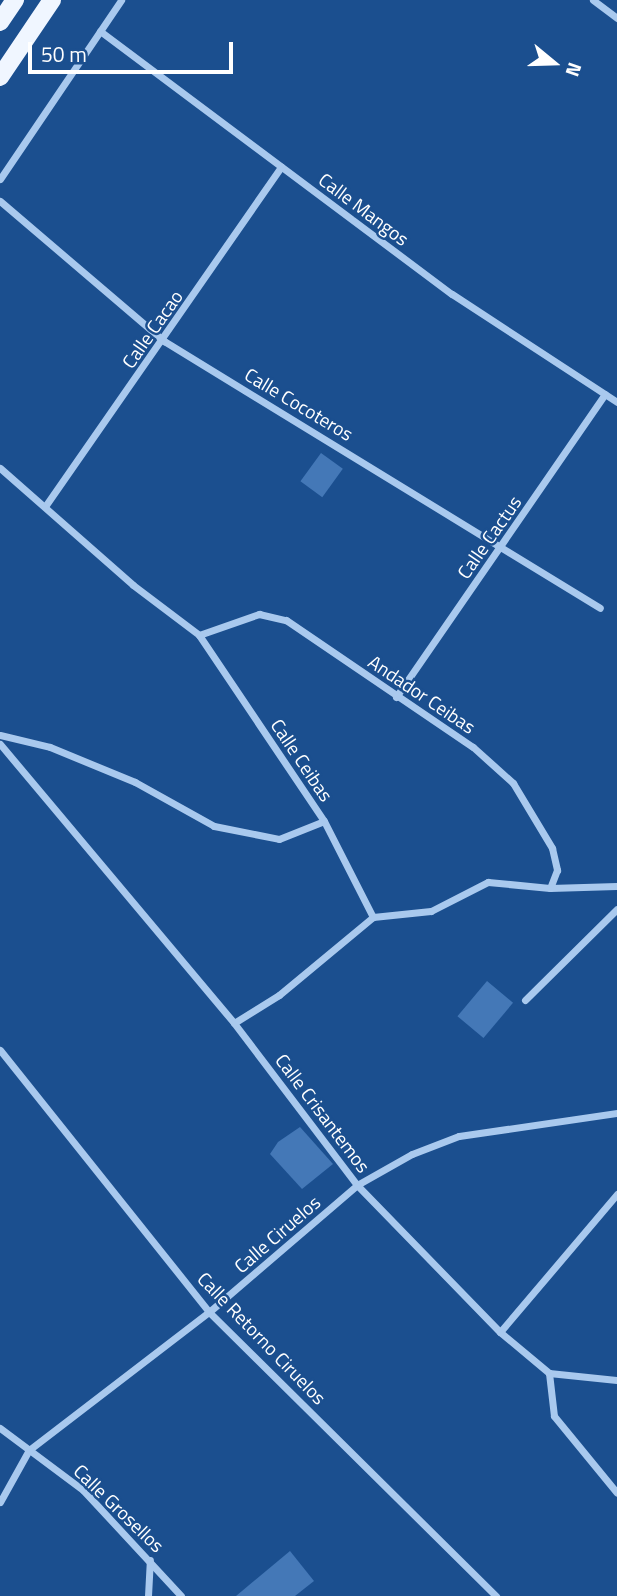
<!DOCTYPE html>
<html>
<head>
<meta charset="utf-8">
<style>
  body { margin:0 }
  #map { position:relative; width:617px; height:1596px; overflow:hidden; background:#1b4f8f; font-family:"Titillium Web",sans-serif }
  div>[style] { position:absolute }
  .building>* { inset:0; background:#4478b7; transform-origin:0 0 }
  .minor>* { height:7px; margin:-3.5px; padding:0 3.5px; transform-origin:3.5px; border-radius:3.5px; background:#a9c9ee }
  .primary>* { height:18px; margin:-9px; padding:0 9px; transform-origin:9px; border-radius:9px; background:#f0f6ff }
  span { translate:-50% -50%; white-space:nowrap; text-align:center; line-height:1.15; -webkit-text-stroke:5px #1b4f8f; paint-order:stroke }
  .street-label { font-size:19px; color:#fff }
  .north { position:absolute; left:519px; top:28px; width:70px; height:70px; -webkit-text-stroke:5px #1b4f8f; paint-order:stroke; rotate:109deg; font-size:19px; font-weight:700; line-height:28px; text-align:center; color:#fff }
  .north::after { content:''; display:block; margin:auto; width:24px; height:32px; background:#fff; clip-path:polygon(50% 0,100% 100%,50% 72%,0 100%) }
  .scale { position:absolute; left:28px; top:42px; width:205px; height:32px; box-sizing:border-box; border:4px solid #fff; border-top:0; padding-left:9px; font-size:21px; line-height:24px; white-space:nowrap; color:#fff; -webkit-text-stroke:5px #1b4f8f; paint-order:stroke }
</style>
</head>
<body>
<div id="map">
  <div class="building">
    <div style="left:321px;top:453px;width:27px;height:35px;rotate:36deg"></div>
    <div style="left:487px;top:981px;width:34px;height:46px;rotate:40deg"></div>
    <div style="clip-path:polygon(300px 1127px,333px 1164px,302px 1189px,270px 1154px,278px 1142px)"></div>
    <div style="clip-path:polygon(290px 1551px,314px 1581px,295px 1596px,236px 1596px)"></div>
  </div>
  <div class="minor">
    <div style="left:593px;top:0;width:30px;rotate:37deg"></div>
    <div style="left:100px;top:31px;width:439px;rotate:36.8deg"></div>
    <div style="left:452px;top:294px;width:197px;rotate:33.2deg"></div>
    <div style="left:0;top:179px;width:216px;rotate:-55.9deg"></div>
    <div style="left:0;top:201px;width:216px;rotate:40.5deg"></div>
    <div style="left:164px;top:341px;width:511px;rotate:31.48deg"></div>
    <div style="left:0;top:468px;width:177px;rotate:41.3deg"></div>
    <div style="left:133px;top:585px;width:83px;rotate:37.1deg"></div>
    <div style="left:199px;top:635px;width:224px;rotate:56.1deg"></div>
    <div style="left:324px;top:821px;width:108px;rotate:63deg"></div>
    <div style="left:46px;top:505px;width:412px;rotate:-55.2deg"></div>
    <div style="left:199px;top:635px;width:64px;rotate:-19.3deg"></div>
    <div style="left:259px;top:614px;width:28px;rotate:13deg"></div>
    <div style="left:286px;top:620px;width:226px;rotate:34.2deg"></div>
    <div style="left:473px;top:747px;width:54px;rotate:42deg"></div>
    <div style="left:513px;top:783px;width:76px;rotate:59deg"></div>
    <div style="left:552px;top:848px;width:23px;rotate:77deg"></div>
    <div style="left:557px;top:870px;width:19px;rotate:111deg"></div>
    <div style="left:396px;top:697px;width:368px;rotate:-55.4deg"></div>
    <div style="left:0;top:735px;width:51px;rotate:13.5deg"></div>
    <div style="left:50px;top:747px;width:92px;rotate:22.4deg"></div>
    <div style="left:135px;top:782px;width:90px;rotate:29.1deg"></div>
    <div style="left:214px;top:826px;width:66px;rotate:11.3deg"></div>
    <div style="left:279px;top:839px;width:48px;rotate:-21.8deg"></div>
    <div style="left:0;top:744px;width:364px;rotate:50deg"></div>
    <div style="left:234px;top:1023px;width:203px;rotate:52.8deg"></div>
    <div style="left:357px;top:1185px;width:205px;rotate:45.8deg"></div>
    <div style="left:500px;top:1332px;width:64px;rotate:39.9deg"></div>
    <div style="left:549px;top:1373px;width:43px;rotate:83.4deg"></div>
    <div style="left:554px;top:1416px;width:99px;rotate:50.7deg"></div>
    <div style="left:373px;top:917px;width:58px;rotate:-5.9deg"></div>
    <div style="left:431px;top:911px;width:64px;rotate:-27deg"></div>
    <div style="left:488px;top:882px;width:62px;rotate:5.5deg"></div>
    <div style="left:550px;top:888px;width:67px;rotate:-1.7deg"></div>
    <div style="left:525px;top:1000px;width:129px;rotate:-44.7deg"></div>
    <div style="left:234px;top:1023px;width:53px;rotate:-31.9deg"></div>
    <div style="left:279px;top:995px;width:122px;rotate:-39.7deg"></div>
    <div style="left:0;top:1050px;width:335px;rotate:51.4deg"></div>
    <div style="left:209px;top:1312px;width:404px;rotate:44.7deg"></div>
    <div style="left:500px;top:1332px;width:181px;rotate:-49.7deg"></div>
    <div style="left:549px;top:1373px;width:68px;rotate:5.9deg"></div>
    <div style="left:0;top:1428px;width:104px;rotate:36.8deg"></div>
    <div style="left:83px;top:1490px;width:144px;rotate:47.2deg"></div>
    <div style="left:0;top:1502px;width:60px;rotate:-60.9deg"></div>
    <div style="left:29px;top:1450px;width:227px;rotate:-37.5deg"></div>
    <div style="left:209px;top:1312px;width:195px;rotate:-40.6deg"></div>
    <div style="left:357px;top:1185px;width:63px;rotate:-29.4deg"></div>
    <div style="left:412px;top:1154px;width:50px;rotate:-21deg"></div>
    <div style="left:459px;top:1136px;width:160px;rotate:-8.3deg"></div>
    <div style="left:148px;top:1596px;width:36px;rotate:-87deg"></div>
  </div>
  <div class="primary">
    <div style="left:0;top:22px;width:27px;rotate:-56deg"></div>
    <div style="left:0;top:77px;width:93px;rotate:-56deg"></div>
  </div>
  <div class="street-label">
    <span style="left:364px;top:209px;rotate:37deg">Calle Mangos</span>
    <span style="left:152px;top:329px;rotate:-55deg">Calle Cacao</span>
    <span style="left:299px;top:404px;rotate:31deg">Calle Cocoteros</span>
    <span style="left:489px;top:537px;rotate:-55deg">Calle Cactus</span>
    <span style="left:422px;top:694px;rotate:34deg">Andador Ceibas</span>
    <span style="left:302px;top:760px;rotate:56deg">Calle Ceibas</span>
    <span style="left:323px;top:1113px;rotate:53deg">Calle Crisantemos</span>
    <span style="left:277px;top:1234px;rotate:-41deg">Calle Ciruelos</span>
    <span style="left:262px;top:1338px;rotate:46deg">Calle Retorno Ciruelos</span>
    <span style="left:119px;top:1508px;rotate:44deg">Calle Grosellos</span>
  </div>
  <div class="north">N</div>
  <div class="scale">50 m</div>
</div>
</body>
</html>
